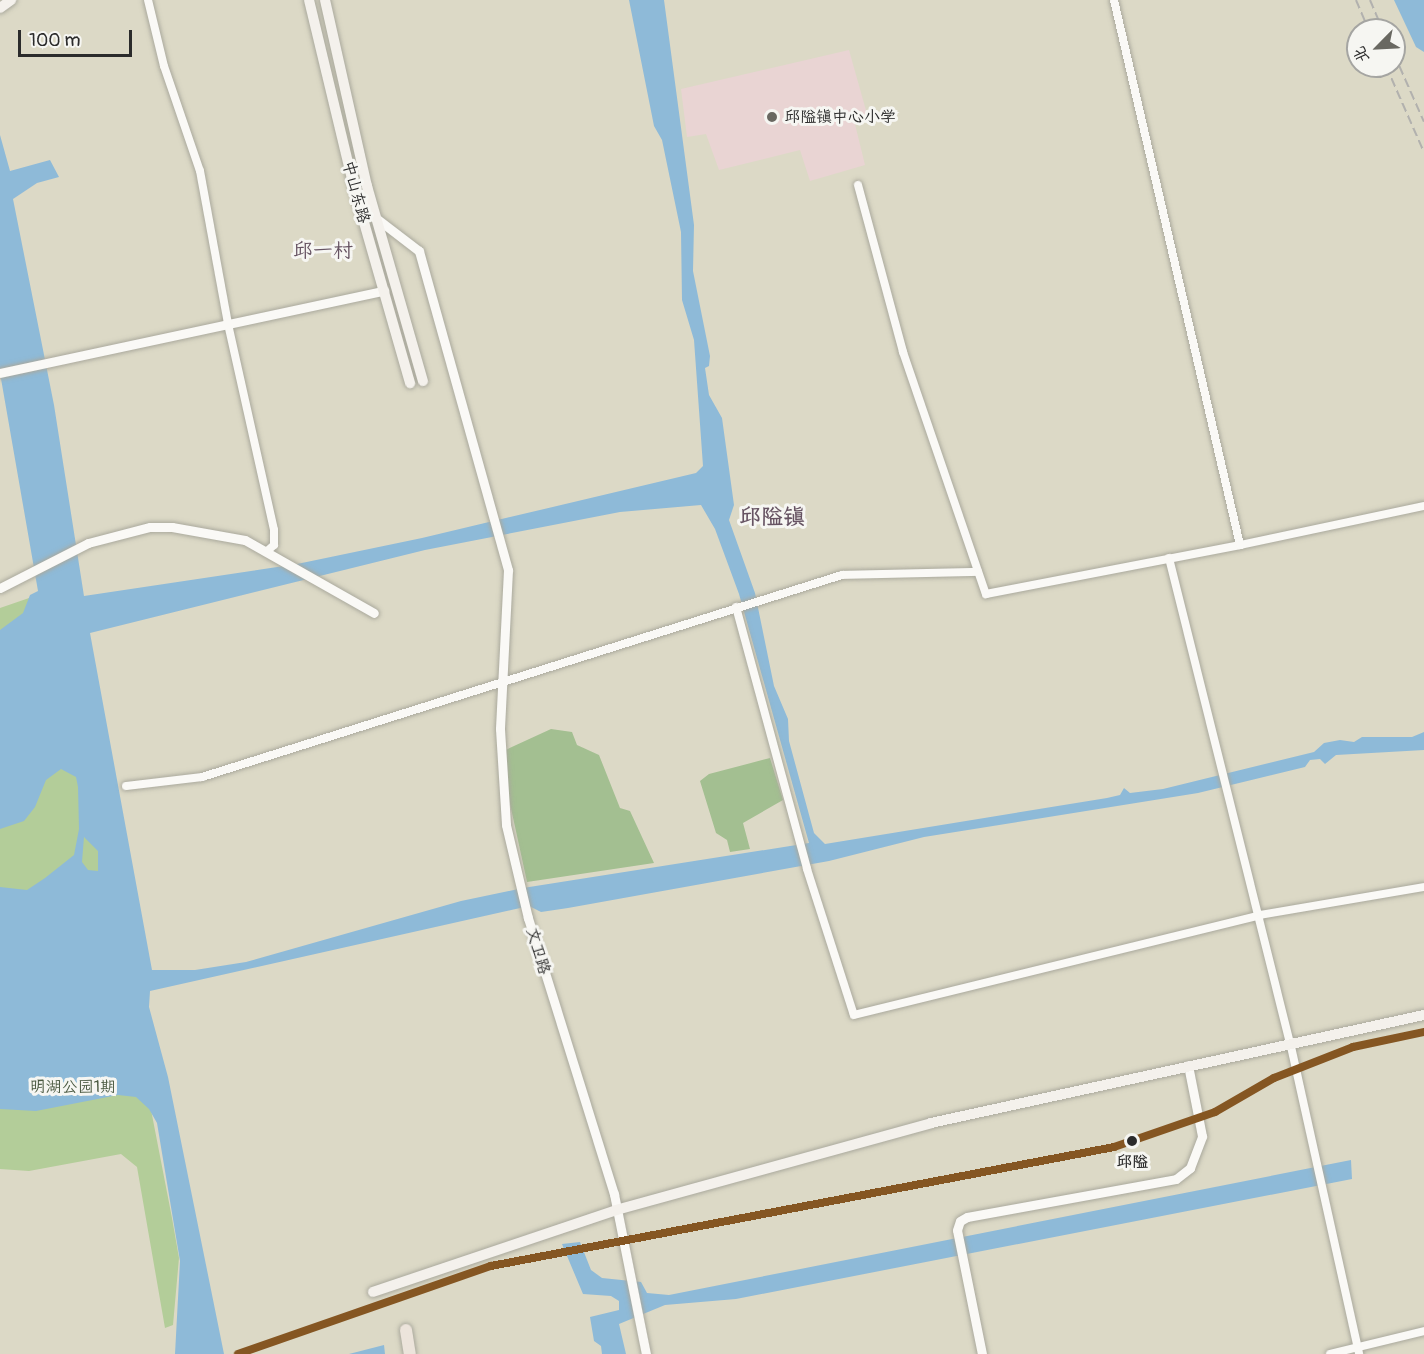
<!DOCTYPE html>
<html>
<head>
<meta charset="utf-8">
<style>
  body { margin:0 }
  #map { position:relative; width:1424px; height:1354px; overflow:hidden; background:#dcd9c6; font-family:Pangolin,"LXGW WenKai TC",sans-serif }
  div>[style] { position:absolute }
  .built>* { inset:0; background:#e9d4d3 }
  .green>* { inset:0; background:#b3cd99 }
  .forest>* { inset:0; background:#a3bf91 }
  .water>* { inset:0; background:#8ebad8 }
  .roads { filter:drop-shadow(0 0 2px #aaa99d) drop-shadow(0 0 2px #aaa99d) }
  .minor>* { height:8px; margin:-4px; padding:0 4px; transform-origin:4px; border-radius:4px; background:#faf9f6 }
  .tertiary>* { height:9px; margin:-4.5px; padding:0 4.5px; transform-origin:4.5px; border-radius:4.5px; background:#faf9f6 }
  .secondary>* { height:10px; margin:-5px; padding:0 5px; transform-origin:5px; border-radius:5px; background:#f4f1ec }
  .primary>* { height:12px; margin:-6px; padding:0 6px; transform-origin:6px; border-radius:6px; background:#ece4db }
  .rail>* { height:2px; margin-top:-1px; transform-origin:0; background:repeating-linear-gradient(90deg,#b2b1ae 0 9px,transparent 0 13.5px) }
  .metro-1>* { height:8px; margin:-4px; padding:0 4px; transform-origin:4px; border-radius:4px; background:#855622 }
  .dots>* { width:16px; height:16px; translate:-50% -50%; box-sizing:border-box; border:3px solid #f6f6f2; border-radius:50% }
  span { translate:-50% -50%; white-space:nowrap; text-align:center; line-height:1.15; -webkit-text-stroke:6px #f6f6f2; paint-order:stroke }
  .poi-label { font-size:16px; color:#2b2b2b }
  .left { translate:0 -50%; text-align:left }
  .street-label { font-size:16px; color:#2b2b2b }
  .park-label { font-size:16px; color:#4a5941 }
  .stop-label { font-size:16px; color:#2b2b2b; font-weight:700 }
  .quarter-label { font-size:20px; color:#665362 }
  .district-label { font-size:22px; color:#665362; font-weight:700 }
  .north { position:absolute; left:1346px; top:18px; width:60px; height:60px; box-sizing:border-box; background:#f6f6f2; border:2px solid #a5a5a2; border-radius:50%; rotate:246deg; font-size:16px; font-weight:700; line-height:24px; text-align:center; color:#2b2b2b }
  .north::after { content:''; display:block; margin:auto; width:21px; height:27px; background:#696861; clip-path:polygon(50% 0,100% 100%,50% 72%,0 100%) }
  .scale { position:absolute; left:18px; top:30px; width:114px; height:27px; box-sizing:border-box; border:3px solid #2b2b2b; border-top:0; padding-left:8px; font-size:18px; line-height:21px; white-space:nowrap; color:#2b2b2b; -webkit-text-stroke:4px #f6f6f2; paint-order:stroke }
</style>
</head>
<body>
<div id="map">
  <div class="built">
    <div style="clip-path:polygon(849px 50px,867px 114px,854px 120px,865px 165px,810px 181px,800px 150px,719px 170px,706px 134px,687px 137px,681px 89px)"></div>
  </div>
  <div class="green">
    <div style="clip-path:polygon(32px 597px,101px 852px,172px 1218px,179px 1258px,173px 1325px,165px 1328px,137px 1167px,121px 1154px,29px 1171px,0 1169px,0 608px)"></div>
  </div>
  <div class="forest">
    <div style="clip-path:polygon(551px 729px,572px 732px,577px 745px,599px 755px,620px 808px,630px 811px,654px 863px,527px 882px,499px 753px)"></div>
    <div style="clip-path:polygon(770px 758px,783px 800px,743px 823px,750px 849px,730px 852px,727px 840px,716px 833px,700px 781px,709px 774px)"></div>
  </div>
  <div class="water">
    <div style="clip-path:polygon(evenodd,629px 0,664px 0,694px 225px,693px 271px,710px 356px,709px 366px,705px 368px,709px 395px,722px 418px,734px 505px,729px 520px,755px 593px,774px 686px,788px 719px,789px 741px,814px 833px,825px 844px,1107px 798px,1120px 795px,1124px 788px,1130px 793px,1163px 789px,1314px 752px,1324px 743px,1340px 740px,1354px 742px,1362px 737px,1412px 737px,1424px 732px,1424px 750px,1336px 755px,1325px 764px,1320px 759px,1310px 760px,1305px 767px,1198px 793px,924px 837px,829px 861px,568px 908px,541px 912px,529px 906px,150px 991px,149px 1007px,168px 1077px,224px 1354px,175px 1354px,180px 1261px,157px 1123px,149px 1109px,136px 1097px,118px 1095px,36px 1111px,0 1109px,0 887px,27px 890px,45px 878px,74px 855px,79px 829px,78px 787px,76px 777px,61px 769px,46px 780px,35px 807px,24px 821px,0 829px,0 630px,23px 613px,30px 595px,38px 591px,0 373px,0 135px,10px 171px,50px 160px,59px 177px,37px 183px,13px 199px,54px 405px,84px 596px,297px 564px,422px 538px,696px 473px,703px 466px,694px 340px,682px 300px,681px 232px,662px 140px,654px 126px,629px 0,701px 505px,715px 529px,739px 594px,809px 843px,523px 888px,461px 901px,246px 962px,195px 970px,152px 970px,90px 633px,425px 550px,620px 512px,701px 505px,629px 0,84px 837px,98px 851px,98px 871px,88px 870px,82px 862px,84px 837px)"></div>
    <div style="clip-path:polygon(1394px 0,1424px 0,1424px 52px,1416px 47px)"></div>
    <div style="clip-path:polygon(1351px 1160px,1352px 1179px,736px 1299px,665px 1305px,619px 1324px,626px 1354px,602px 1354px,601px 1346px,594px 1341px,590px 1317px,619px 1310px,619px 1301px,611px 1296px,583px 1294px,562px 1244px,580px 1242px,591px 1270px,602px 1278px,641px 1282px,647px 1293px,669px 1295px)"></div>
    <div style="clip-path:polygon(384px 1345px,385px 1354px,349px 1354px)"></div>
  </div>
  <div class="roads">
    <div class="minor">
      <div style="left:148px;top:0;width:68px;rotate:76.4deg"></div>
      <div style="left:164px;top:66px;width:111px;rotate:71.1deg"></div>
      <div style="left:200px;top:171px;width:156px;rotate:79.6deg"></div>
      <div style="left:228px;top:324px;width:211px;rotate:77.4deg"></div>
      <div style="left:274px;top:530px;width:15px;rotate:90deg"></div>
      <div style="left:274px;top:545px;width:9px;rotate:139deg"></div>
      <div style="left:858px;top:185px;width:173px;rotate:74.9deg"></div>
      <div style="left:903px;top:352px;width:256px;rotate:71.1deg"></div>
      <div style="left:986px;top:594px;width:259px;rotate:-10.9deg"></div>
      <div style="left:1240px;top:545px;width:559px;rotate:-103.02deg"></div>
      <div style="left:1240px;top:545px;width:188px;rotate:-12deg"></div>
      <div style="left:1169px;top:558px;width:499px;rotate:76deg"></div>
      <div style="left:1290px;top:1042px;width:320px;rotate:77.5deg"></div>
      <div style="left:736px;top:607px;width:271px;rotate:74.8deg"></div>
      <div style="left:807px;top:869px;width:153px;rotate:72.2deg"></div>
      <div style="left:854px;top:1015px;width:418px;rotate:-13.8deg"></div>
      <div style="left:1260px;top:915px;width:166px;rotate:-9.7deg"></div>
      <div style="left:126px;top:786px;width:77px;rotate:-6.8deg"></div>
      <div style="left:202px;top:777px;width:671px;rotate:-17.52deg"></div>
      <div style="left:842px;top:575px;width:136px;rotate:-1.3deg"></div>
      <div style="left:1330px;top:1354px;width:97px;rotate:-13.7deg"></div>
    </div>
    <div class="tertiary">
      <div style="left:376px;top:218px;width:54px;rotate:37.5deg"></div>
      <div style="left:419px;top:251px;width:331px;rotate:74.4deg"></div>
      <div style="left:508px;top:570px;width:159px;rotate:92.9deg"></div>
      <div style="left:500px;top:729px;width:96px;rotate:86.4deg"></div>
      <div style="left:506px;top:825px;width:96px;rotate:76.7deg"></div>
      <div style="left:528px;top:918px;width:289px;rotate:72.7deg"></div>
      <div style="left:614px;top:1194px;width:163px;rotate:78.7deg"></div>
      <div style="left:0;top:373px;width:393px;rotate:-12.1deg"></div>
      <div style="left:0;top:588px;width:99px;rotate:-27.1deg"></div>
      <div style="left:88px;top:543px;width:64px;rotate:-14.5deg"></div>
      <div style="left:150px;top:527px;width:22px"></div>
      <div style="left:172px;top:527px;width:74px;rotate:10.1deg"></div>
      <div style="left:245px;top:540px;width:148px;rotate:29.5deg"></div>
      <div style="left:982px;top:1354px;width:126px;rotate:-101.4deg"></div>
      <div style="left:957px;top:1230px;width:9px;rotate:-72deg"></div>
      <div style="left:960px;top:1221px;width:8px;rotate:-30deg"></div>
      <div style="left:967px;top:1217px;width:212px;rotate:-10.3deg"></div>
      <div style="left:1176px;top:1179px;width:18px;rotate:-38deg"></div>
      <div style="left:1190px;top:1168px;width:34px;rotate:-69deg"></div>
      <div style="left:1202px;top:1136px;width:72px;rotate:-101.2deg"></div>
    </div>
    <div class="secondary">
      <div style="left:309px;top:0;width:196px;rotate:76.5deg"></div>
      <div style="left:355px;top:191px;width:200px;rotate:74deg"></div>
      <div style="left:325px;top:0;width:191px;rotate:77.3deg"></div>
      <div style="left:367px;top:186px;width:203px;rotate:74deg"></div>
      <div style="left:0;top:8px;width:14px;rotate:-36deg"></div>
      <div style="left:373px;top:1292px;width:256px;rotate:-18.6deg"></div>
      <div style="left:616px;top:1210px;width:327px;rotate:-15.4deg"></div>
      <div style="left:931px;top:1123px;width:505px;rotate:-12.36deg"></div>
    </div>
    <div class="primary">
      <div style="left:406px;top:1330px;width:24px;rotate:81deg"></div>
    </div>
  </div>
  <div class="rail">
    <div style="left:1356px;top:0;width:33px;rotate:67deg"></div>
    <div style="left:1370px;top:0;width:33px;rotate:67deg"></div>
    <div style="left:1394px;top:54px;width:74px;rotate:66.2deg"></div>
    <div style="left:1386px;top:66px;width:94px;rotate:66.2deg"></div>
  </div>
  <div class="metro-1">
    <div style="left:238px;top:1354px;width:268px;rotate:-19.2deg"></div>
    <div style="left:491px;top:1266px;width:634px;rotate:-10.81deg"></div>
    <div style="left:1114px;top:1147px;width:107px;rotate:-19.1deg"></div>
    <div style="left:1215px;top:1112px;width:68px;rotate:-30deg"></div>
    <div style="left:1274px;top:1078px;width:85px;rotate:-21.4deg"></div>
    <div style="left:1353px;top:1047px;width:73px;rotate:-11.9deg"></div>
  </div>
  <div class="dots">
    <div style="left:772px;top:117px;background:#696861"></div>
    <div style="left:1132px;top:1141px;background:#2b2b2b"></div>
  </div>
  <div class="poi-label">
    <span class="left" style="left:784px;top:117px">邱隘镇中心小学</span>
  </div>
  <div class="street-label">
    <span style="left:356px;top:192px;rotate:75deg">中山东路</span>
    <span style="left:538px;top:951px;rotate:73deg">文卫路</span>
  </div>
  <div class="park-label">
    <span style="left:73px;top:1087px">明湖公园1期</span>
  </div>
  <div class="stop-label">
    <span style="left:1132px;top:1162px">邱隘</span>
  </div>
  <div class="quarter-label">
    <span style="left:323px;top:250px">邱一村</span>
  </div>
  <div class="district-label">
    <span style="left:772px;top:518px">邱隘镇</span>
  </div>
  <div class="north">北</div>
  <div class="scale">100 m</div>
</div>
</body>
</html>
